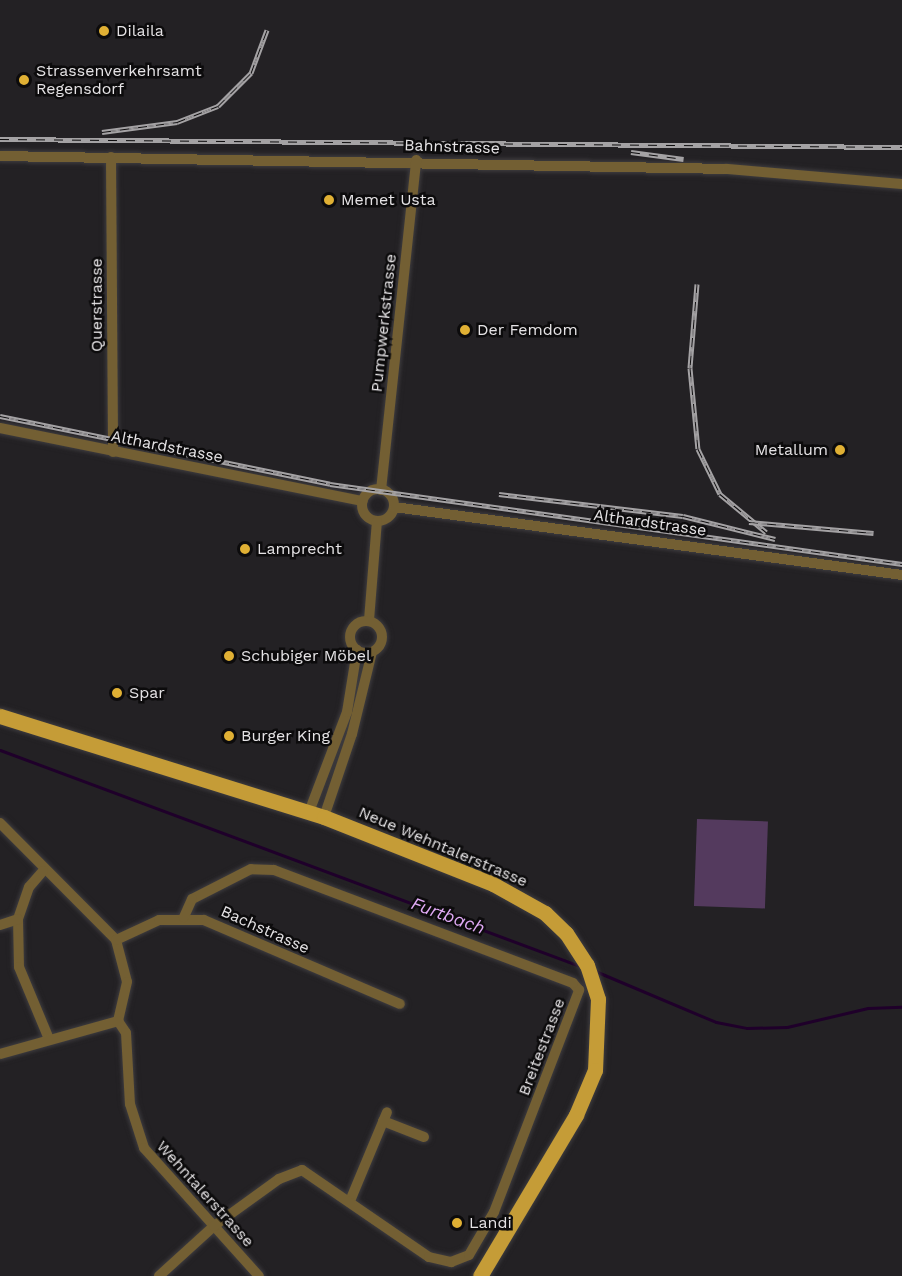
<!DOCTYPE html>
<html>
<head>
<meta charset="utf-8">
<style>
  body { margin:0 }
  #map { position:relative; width:902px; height:1276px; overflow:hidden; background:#232124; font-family:"Work Sans",sans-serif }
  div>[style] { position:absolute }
  .green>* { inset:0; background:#543a5e; transform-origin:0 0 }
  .stream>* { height:3px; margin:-1.5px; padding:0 1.5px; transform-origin:1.5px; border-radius:1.5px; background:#1f002a }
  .roads { filter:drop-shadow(0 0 2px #3e3c3f) drop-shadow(0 0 2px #3e3c3f) }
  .minor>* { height:10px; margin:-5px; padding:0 5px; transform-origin:5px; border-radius:5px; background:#735f33 }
  .minor>.ring { margin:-5px; padding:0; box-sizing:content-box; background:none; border:10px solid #735f33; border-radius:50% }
  .primary>* { height:15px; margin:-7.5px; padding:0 7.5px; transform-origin:7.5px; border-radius:7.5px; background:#c59c37 }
  .rail>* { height:5px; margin-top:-2.5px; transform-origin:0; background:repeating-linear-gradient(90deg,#0c0b0c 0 9px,#a4a2a4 0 18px); box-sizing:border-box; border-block:2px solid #a4a2a4 }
  .dots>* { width:16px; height:16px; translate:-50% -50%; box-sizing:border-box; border:3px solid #0c0b0c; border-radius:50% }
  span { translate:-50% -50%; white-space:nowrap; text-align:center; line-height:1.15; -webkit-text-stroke:5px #0c0b0c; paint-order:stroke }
  .poi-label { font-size:16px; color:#e5e3e5 }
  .left { translate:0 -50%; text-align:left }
  .right { translate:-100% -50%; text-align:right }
  .street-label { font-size:16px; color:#e5e3e5 }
  .water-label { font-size:18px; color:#dfa9f4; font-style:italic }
</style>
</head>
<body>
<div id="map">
  <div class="green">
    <div style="left:697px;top:819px;width:71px;height:87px;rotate:2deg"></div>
  </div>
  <div class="stream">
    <div style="left:0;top:750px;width:619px;rotate:20.43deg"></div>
    <div style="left:595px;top:971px;width:131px;rotate:22.9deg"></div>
    <div style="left:716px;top:1022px;width:32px;rotate:11deg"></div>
    <div style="left:747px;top:1028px;width:40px;rotate:-1.4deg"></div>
    <div style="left:787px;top:1027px;width:83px;rotate:-13.2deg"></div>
    <div style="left:868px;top:1008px;width:34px;rotate:-2deg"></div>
  </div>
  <div class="roads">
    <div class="minor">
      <div style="left:0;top:156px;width:727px;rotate:1.02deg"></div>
      <div style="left:727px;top:169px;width:176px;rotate:4.9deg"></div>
      <div style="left:111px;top:157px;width:295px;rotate:89.6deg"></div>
      <div style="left:0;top:428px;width:370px;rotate:11.4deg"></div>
      <div class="ring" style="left:362px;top:489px;width:22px;height:22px"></div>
      <div style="left:381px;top:490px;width:332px;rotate:-83.9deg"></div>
      <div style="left:394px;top:507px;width:513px;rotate:7.62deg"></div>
      <div style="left:369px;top:620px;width:99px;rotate:-85.4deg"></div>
      <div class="ring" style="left:350px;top:621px;width:22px;height:22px"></div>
      <div style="left:309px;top:812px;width:107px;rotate:-69.2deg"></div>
      <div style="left:347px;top:712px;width:63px;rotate:-80.8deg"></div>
      <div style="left:324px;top:817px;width:88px;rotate:-71.4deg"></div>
      <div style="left:352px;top:734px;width:84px;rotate:-76.3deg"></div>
      <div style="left:0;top:823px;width:165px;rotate:45.2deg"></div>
      <div style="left:116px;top:940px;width:43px;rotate:75.3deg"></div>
      <div style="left:127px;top:982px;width:40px;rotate:103deg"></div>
      <div style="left:43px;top:871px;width:21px;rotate:131deg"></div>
      <div style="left:29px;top:887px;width:34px;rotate:109deg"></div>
      <div style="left:18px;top:919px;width:48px;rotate:88.8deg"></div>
      <div style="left:19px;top:967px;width:78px;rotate:67.4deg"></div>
      <div style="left:0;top:925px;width:19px;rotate:-18deg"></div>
      <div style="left:116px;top:940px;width:47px;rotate:-24.9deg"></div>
      <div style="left:159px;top:920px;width:45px"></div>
      <div style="left:204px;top:920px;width:213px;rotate:23.2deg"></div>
      <div style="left:118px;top:1021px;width:14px;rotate:56deg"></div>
      <div style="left:126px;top:1033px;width:71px;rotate:86.8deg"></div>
      <div style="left:130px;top:1104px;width:46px;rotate:72.3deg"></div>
      <div style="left:144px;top:1148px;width:172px;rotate:48.1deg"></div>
      <div style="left:0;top:1054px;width:123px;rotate:-15.6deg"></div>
      <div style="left:383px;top:1121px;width:44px;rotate:21.3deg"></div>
      <div style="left:350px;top:1201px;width:96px;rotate:-67.4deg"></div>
      <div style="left:159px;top:1276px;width:74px;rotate:-42.3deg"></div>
      <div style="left:214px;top:1226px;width:80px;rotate:-35.9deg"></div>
      <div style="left:279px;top:1179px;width:25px;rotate:-21deg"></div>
      <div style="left:302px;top:1170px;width:154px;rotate:34.4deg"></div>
      <div style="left:429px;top:1257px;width:23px;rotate:13deg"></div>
      <div style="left:451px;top:1262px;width:19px;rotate:-21deg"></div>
      <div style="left:469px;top:1255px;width:50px;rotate:-59.8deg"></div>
      <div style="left:494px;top:1212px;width:238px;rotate:-69deg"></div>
      <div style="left:579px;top:990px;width:9px;rotate:-131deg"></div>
      <div style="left:573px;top:983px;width:320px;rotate:-159.3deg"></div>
      <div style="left:274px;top:870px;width:23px;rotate:-178deg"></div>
      <div style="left:251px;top:869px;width:66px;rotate:153deg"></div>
      <div style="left:192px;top:899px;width:20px;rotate:114deg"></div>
    </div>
    <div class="primary">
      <div style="left:0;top:716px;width:339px;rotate:17.3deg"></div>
      <div style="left:324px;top:817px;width:182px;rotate:21.6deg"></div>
      <div style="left:493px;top:884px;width:60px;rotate:29.1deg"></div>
      <div style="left:545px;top:913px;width:29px;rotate:44deg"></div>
      <div style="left:566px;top:933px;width:38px;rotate:57deg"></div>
      <div style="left:587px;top:965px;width:36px;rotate:72deg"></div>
      <div style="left:598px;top:999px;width:71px;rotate:92.4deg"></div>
      <div style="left:595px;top:1070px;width:49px;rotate:112.9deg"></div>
      <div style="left:576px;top:1115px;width:187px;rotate:120.8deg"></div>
    </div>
  </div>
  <div class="rail">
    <div style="left:102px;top:132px;width:76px;rotate:-7.6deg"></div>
    <div style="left:177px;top:122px;width:44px;rotate:-21.3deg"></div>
    <div style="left:218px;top:106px;width:47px;rotate:-45deg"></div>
    <div style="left:251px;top:73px;width:46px;rotate:-69.6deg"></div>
    <div style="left:0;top:139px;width:902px;rotate:0.51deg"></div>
    <div style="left:631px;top:152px;width:53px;rotate:7.5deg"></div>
    <div style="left:697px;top:284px;width:84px;rotate:94.8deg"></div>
    <div style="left:690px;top:368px;width:81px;rotate:84.4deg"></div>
    <div style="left:698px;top:449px;width:50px;rotate:63.9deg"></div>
    <div style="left:720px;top:494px;width:60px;rotate:39.6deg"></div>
    <div style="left:0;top:416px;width:337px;rotate:11.6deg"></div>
    <div style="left:330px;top:484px;width:578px;rotate:7.96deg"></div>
    <div style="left:499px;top:494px;width:185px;rotate:6.8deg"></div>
    <div style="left:683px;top:516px;width:95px;rotate:14deg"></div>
    <div style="left:749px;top:522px;width:125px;rotate:5deg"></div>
  </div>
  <div class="dots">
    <div style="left:104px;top:31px;background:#e0b034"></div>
    <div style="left:24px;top:80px;background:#e0b034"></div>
    <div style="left:329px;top:200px;background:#e0b034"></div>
    <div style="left:465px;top:330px;background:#e0b034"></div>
    <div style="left:840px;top:450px;background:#e0b034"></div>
    <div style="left:245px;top:549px;background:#e0b034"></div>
    <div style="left:229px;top:656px;background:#e0b034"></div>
    <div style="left:117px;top:693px;background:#e0b034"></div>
    <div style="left:229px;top:736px;background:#e0b034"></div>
    <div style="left:457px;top:1223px;background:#e0b034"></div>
  </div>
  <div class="poi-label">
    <span class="left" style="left:116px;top:31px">Dilaila</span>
    <span class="left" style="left:36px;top:80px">Strassenverkehrsamt<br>Regensdorf</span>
    <span class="left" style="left:341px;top:200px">Memet Usta</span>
    <span class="left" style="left:477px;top:330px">Der Femdom</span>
    <span class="right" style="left:828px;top:450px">Metallum</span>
    <span class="left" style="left:257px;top:549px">Lamprecht</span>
    <span class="left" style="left:241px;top:656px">Schubiger Möbel</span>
    <span class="left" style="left:129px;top:693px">Spar</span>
    <span class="left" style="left:241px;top:736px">Burger King</span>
    <span class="left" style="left:469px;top:1223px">Landi</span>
  </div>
  <div class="street-label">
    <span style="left:452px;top:147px;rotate:2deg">Bahnstrasse</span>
    <span style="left:97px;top:305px;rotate:-90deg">Querstrasse</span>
    <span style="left:384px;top:323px;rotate:-84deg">Pumpwerkstrasse</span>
    <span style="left:167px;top:447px;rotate:11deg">Althardstrasse</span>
    <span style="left:650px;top:523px;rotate:8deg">Althardstrasse</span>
    <span style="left:443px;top:847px;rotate:23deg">Neue Wehntalerstrasse</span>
    <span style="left:265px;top:930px;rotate:24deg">Bachstrasse</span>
    <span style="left:542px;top:1047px;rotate:-69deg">Breitestrasse</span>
    <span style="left:205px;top:1194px;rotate:48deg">Wehntalerstrasse</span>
  </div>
  <div class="water-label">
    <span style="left:448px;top:916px;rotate:20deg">Furtbach</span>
  </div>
</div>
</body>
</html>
